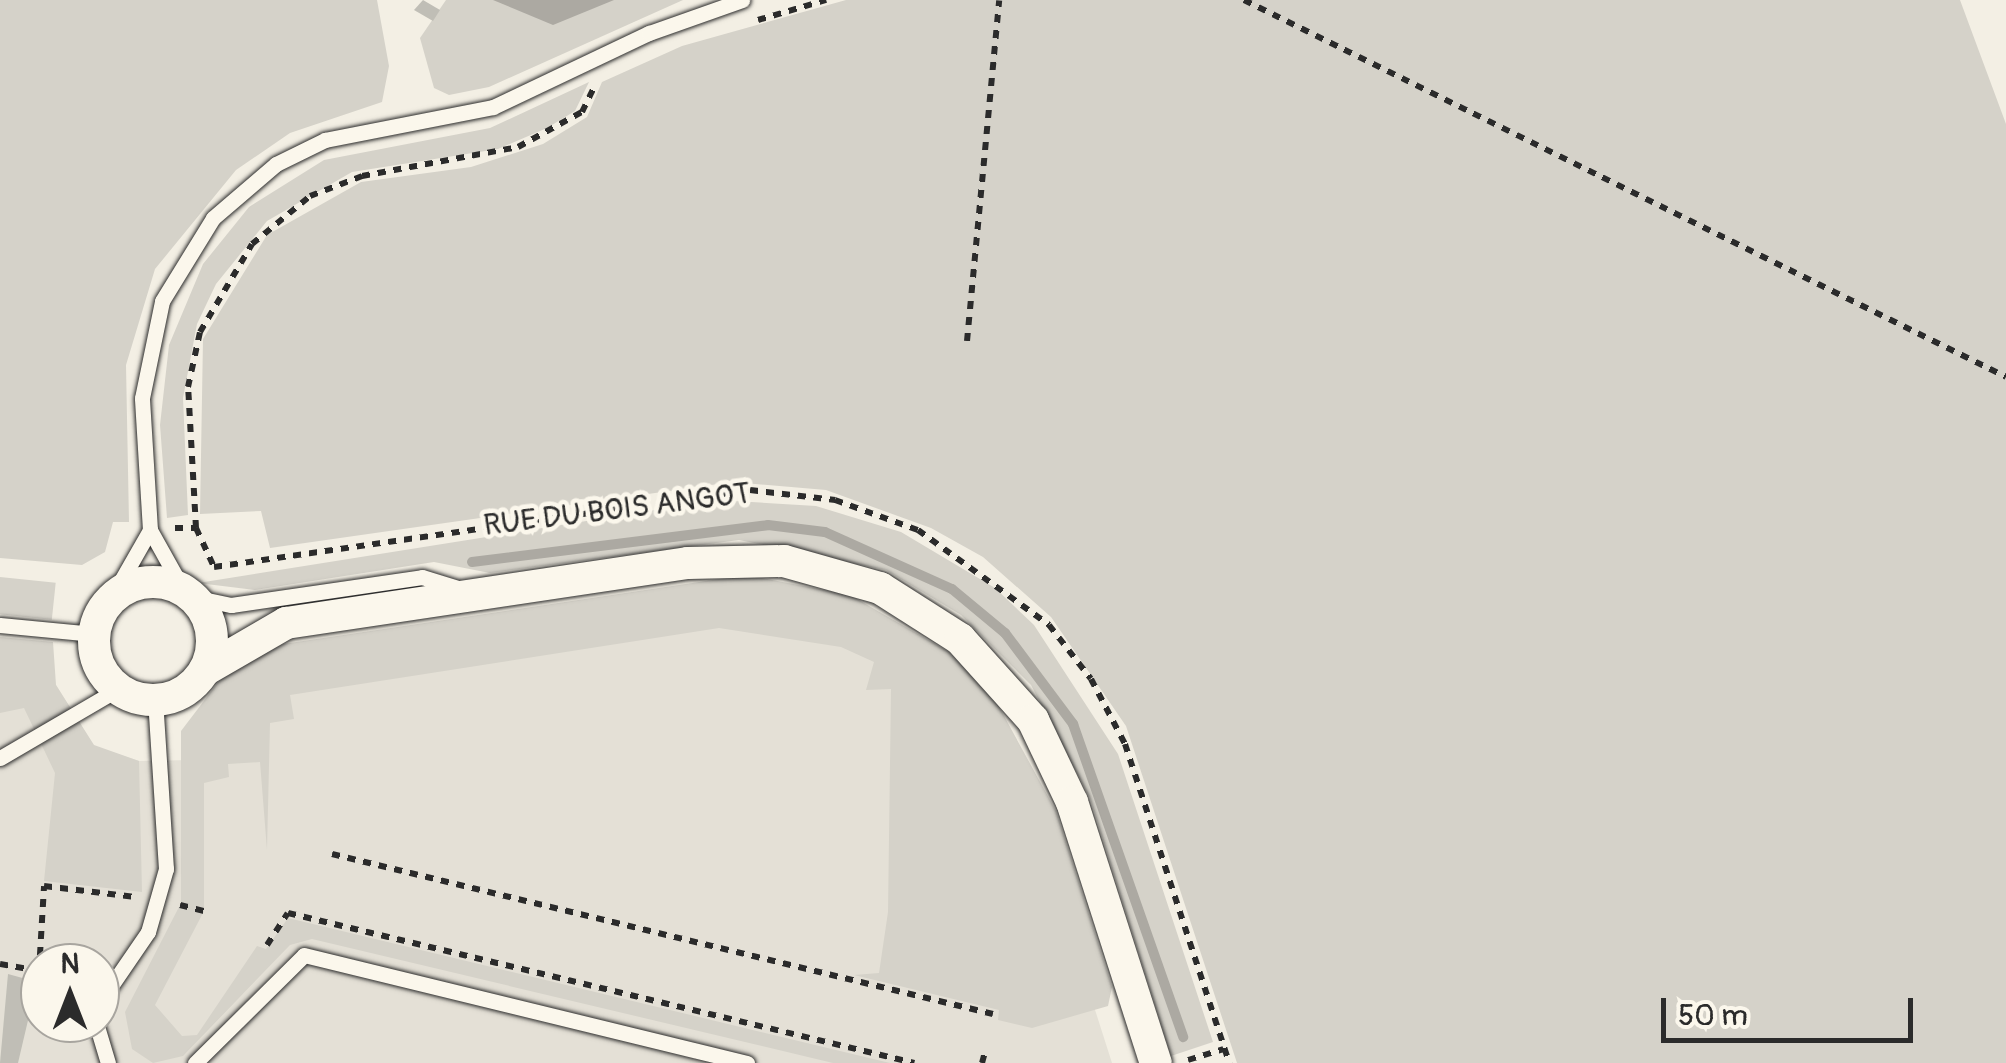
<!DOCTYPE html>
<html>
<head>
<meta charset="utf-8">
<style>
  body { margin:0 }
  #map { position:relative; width:2006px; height:1063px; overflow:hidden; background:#f3efe4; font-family:Pangolin,sans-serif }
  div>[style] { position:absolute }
  .built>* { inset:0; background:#e4e0d6 }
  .green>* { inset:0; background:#d5d2c9; transform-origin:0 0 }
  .water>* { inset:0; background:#aca9a2 }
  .stream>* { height:10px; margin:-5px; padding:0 5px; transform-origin:5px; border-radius:5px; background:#aca9a2 }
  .building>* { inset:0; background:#c0beb6 }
  .path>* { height:6px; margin-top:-3px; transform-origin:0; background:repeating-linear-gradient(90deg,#2b2b2b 0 8px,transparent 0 16px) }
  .roads { filter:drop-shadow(0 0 2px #2b2b2b) drop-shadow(0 0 2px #2b2b2b) }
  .lane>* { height:15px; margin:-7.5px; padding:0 7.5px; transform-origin:7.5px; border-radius:7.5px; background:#fbf7ec }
  .street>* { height:32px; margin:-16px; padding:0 16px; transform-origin:16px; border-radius:16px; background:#fbf7ec }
  .street>.ring { margin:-16px; padding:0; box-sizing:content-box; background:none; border:32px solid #fbf7ec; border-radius:50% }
  span { translate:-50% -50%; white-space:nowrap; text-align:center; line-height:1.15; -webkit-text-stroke:9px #fbf7ec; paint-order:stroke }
  .street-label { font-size:30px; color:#2b2b2b }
  .north { position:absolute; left:20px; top:943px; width:100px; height:100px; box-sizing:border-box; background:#fbf7ec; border:2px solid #a8a59f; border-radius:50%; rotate:0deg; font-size:28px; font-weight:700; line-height:40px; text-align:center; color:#2b2b2b }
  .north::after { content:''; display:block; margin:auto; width:35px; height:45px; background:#2b2b2b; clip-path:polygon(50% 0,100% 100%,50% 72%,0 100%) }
  .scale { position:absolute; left:1661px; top:998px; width:252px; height:45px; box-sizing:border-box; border:5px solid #2b2b2b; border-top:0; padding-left:12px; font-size:30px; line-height:35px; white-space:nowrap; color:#2b2b2b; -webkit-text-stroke:8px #fbf7ec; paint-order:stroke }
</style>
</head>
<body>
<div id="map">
  <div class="built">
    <div style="clip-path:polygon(evenodd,641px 615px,841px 619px,1030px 806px,1112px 1063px,0 1063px,0 680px,56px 685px,94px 746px,139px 761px,193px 760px,255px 675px,641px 615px,40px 963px,100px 963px,100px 1023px,40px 1023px,40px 963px)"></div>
  </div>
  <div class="green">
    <div style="clip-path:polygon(0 0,377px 0,389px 66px,382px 102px,290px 133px,236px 170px,155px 269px,126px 365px,129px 522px,113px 522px,105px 552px,82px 565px,0 558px)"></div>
    <div style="clip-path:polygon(446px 0,683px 0,489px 87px,449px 95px,434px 88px,420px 38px)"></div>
    <div style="clip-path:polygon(846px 0,1960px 0,2006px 124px,2006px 1063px,1237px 1063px,1126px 726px,1051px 617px,983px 557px,931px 528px,826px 490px,732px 482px,270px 548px,261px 511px,200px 514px,203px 339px,267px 235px,361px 182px,471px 167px,543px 144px,587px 117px,602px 82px,682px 46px)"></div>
    <div style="clip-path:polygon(589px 82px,575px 111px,547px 128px,498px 149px,352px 172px,267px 221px,216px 284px,197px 324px,183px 398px,188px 515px,167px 518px,160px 425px,169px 345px,203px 264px,249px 207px,324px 160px,490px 128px)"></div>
    <div style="clip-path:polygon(718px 500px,816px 506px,901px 532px,995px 588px,1034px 625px,1118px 754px,1213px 1042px,1171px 1056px,1090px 798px,1031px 685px,961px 615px,886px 570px,739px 540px,490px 573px,434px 562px,255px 590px,198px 583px)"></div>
    <div style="clip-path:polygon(746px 575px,850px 595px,949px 652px,992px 694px,1056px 811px,1112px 987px,1108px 1006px,1032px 1028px,998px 1020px,999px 1010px,854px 975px,879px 973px,888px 912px,891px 689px,866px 690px,874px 662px,841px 647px,719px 628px,290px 695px,294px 719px,270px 723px,267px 850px,260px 762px,228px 764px,229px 777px,204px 783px,204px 911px,155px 1005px,182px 1036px,197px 1035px,257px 946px,266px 949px,288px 918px,890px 1063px,833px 1063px,312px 939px,290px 945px,183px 1056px,153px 1063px,132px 1049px,125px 1012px,181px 903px,181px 731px,229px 668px,283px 644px)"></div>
    <div style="left:0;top:577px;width:56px;height:37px;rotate:6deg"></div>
    <div style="clip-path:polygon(0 637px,53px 642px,56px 685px,94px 745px,139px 761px,142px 892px,44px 881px,55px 773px,24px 708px,0 713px)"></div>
  </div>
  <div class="water">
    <div style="clip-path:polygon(493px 0,614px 0,553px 25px)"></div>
  </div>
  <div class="stream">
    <div style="left:472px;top:562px;width:298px;rotate:-7.1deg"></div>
    <div style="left:768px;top:525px;width:57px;rotate:7deg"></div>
    <div style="left:825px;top:532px;width:139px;rotate:24.2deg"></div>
    <div style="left:952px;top:589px;width:69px;rotate:39.7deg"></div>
    <div style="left:1005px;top:633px;width:114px;rotate:53.2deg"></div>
    <div style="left:1073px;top:724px;width:332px;rotate:70.6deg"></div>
  </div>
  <div class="building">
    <div style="clip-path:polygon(423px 0,440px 10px,433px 21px,414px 10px)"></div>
    <div style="clip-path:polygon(8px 974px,37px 982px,18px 1063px,0 1063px)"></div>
  </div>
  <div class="path">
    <div style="left:1244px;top:0;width:850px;rotate:26.32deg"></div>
    <div style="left:758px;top:20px;width:71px;rotate:-16.4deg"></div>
    <div style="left:967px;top:341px;width:342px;rotate:-84.6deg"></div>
    <div style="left:175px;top:528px;width:21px"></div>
    <div style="left:196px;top:528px;width:43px;rotate:65.2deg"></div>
    <div style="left:214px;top:567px;width:542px;rotate:-8.17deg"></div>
    <div style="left:750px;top:490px;width:86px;rotate:6.7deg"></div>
    <div style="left:835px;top:500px;width:88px;rotate:19.9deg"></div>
    <div style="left:918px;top:530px;width:162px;rotate:35.9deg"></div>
    <div style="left:1049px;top:625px;width:68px;rotate:52.1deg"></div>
    <div style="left:1091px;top:679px;width:73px;rotate:62.4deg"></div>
    <div style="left:1125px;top:744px;width:336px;rotate:71.9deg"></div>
    <div style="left:196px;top:528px;width:141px;rotate:-93.2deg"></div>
    <div style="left:188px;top:387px;width:56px;rotate:-77.7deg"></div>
    <div style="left:200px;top:332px;width:102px;rotate:-59.4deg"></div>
    <div style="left:252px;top:244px;width:75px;rotate:-39.6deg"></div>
    <div style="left:310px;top:196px;width:56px;rotate:-21deg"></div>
    <div style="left:362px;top:176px;width:159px;rotate:-10.5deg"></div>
    <div style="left:518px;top:147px;width:73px;rotate:-28.7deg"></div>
    <div style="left:582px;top:112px;width:30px;rotate:-64deg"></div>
    <div style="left:332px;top:854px;width:680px;rotate:13.61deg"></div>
    <div style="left:180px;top:905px;width:25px;rotate:14deg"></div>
    <div style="left:267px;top:945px;width:38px;rotate:-57deg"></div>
    <div style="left:288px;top:913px;width:644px;rotate:13.47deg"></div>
    <div style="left:0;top:964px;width:40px;rotate:10deg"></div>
    <div style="left:39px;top:971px;width:85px;rotate:-86.6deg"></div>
    <div style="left:44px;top:886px;width:92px;rotate:6.9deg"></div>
    <div style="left:1188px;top:1060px;width:37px;rotate:-17deg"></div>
    <div style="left:982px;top:1063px;width:11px;rotate:-75deg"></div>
  </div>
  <div class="roads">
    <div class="lane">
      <div style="left:184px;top:591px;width:70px;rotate:-119.1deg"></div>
      <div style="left:150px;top:530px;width:132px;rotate:-93.5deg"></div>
      <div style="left:142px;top:398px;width:99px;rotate:-78.3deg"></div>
      <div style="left:162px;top:301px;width:97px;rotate:-58.4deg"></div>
      <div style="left:213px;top:218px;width:83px;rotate:-40.6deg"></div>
      <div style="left:276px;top:164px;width:55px;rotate:-26.1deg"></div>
      <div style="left:325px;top:140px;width:171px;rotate:-11.1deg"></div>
      <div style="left:493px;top:107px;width:173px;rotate:-25.4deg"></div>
      <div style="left:649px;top:33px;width:99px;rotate:-19.5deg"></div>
      <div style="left:193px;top:597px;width:39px;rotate:12deg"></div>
      <div style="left:231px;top:605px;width:193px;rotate:-8.3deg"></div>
      <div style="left:422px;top:577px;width:39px;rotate:17deg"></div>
      <div style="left:110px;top:600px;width:81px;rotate:-60.3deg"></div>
      <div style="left:0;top:625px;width:94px;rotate:5.5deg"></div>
      <div style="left:0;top:758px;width:137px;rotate:-30.3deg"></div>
      <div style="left:100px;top:1002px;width:85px;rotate:-55.6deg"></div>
      <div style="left:148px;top:932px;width:66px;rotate:-74.1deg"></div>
      <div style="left:166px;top:869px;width:168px;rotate:-93.7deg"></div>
      <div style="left:96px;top:1023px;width:42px;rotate:73.3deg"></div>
      <div style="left:195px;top:1063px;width:153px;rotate:-44.7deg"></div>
      <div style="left:304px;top:955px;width:456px;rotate:13.7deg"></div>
    </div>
    <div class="street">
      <div class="ring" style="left:94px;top:582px;width:86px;height:86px"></div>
      <div style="left:205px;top:670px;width:94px;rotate:-30.1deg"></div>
      <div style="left:286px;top:623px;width:406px;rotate:-8.5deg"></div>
      <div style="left:688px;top:563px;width:96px;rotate:-1.2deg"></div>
      <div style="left:784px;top:561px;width:100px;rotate:15.7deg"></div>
      <div style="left:880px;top:588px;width:95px;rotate:32.5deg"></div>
      <div style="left:960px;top:639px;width:109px;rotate:48deg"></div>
      <div style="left:1033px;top:720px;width:91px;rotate:64.6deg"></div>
      <div style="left:1072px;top:802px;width:274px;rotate:72.2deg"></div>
    </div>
  </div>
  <div class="street-label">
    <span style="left:617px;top:510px;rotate:-7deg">RUE DU BOIS ANGOT</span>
  </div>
  <div class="north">N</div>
  <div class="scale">50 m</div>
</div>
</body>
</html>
